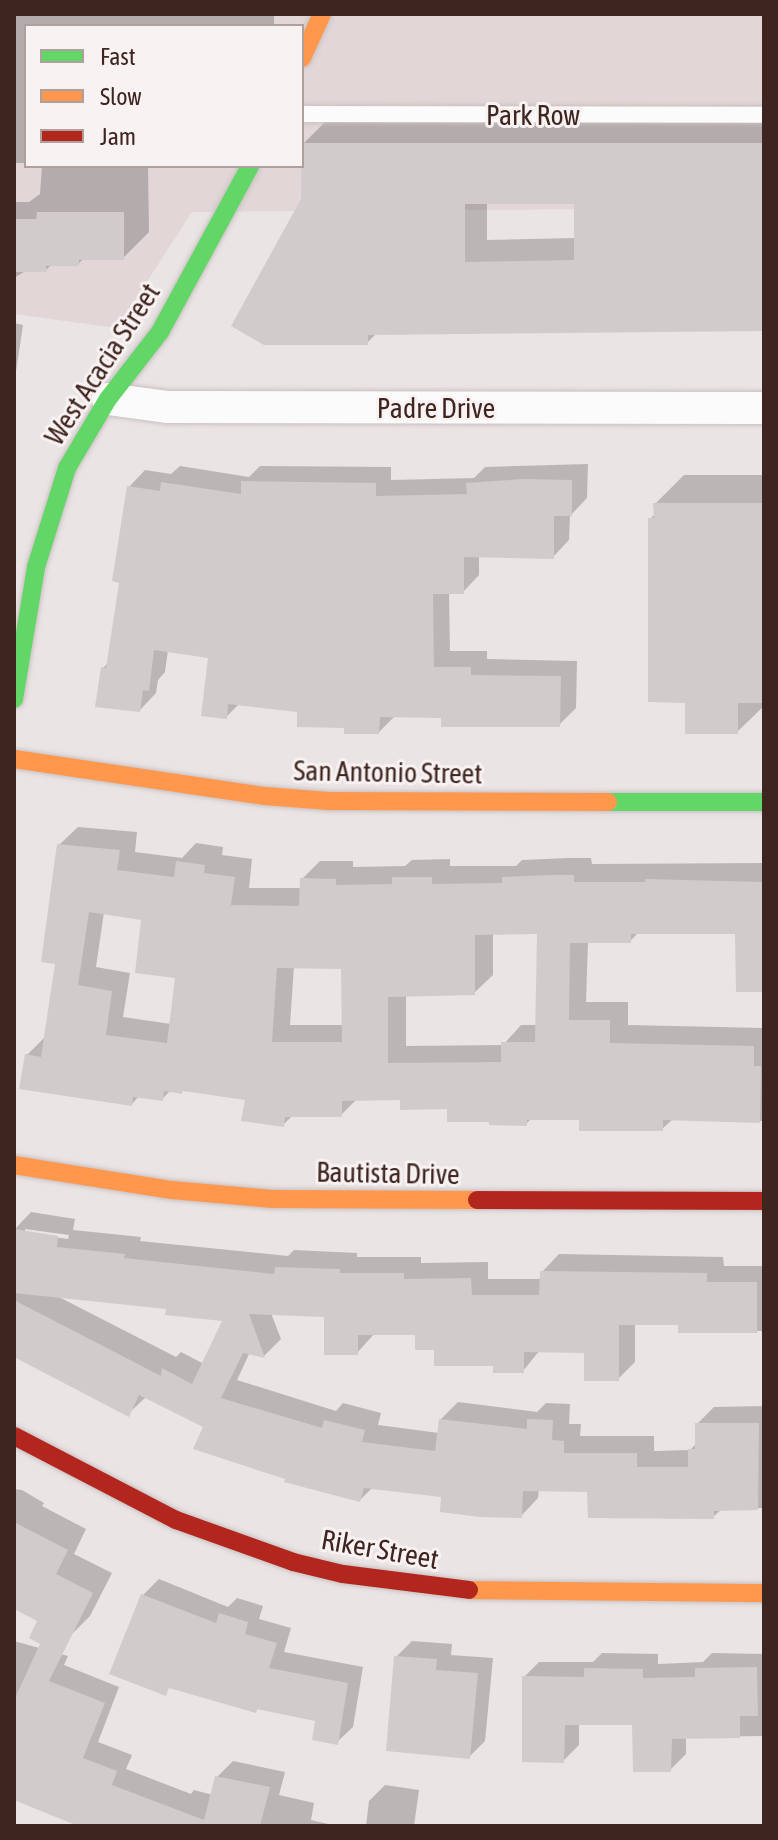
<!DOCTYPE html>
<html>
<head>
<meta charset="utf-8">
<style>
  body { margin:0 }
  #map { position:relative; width:778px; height:1840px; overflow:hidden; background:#eae4e4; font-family:"Asap Condensed",sans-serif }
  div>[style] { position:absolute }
  .built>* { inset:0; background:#e2d6d7 }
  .shadow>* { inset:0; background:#0003; transform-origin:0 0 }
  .building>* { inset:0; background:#d1cbcb }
  .roads { filter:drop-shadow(0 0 2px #cac0c0) drop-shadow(0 0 2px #cac0c0) }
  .lane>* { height:16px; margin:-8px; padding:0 8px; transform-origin:8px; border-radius:8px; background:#fcfbfb }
  .street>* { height:32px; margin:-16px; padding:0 16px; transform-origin:16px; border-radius:16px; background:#fcfbfb }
  .fast>* { height:18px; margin:-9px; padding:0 9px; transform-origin:9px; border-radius:9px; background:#63d668 }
  .slow>* { height:18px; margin:-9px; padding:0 9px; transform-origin:9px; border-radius:9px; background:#ff974d }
  .jam>* { height:18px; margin:-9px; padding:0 9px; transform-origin:9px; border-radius:9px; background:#b3261e }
  span { translate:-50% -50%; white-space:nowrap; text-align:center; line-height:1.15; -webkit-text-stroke:6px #f9f2f2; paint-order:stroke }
  .street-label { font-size:28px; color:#3e2520 }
  .frame { position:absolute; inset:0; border:16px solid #3e2520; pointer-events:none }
  .legend { position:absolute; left:24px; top:24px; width:280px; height:144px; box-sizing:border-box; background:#f9f2f2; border:2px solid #aea09e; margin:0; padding:10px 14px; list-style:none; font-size:24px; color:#3e2520 }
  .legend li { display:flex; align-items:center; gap:16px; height:40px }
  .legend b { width:40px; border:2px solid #aea09e }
</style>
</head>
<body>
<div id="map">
  <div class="built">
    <div style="clip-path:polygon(evenodd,14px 14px,764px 14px,764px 208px,192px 212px,117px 328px,14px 314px,14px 14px,26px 26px,302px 26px,302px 166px,26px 166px,26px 26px)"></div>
  </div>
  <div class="shadow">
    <div style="clip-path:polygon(14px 14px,274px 14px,274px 26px,26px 26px,26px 163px,14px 163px)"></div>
    <div style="clip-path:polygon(evenodd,326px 121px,764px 121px,764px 330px,377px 333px,367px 343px,303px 200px,303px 144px,326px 121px,487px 202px,576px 202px,576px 238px,487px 240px,487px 202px)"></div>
    <div style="clip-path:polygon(42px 166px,148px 166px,149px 232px,123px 258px,84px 258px,78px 264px,52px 264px,46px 270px,27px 270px,14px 278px,14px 202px,29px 202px,40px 194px)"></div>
    <div style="clip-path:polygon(14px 323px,23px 325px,14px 385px)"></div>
    <div style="clip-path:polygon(588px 464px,587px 498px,570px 516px,569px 540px,553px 557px,479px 555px,479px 575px,463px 592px,449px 592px,450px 651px,487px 651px,487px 659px,577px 661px,576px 708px,559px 725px,396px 715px,379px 732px,299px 710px,240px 703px,226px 717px,210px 656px,168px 650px,165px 672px,158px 680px,156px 693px,140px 710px,103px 668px,109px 662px,122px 581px,129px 487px,145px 470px,171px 474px,180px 466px,249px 477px,260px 466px,391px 467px,391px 480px,474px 478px,485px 467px)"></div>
    <div style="clip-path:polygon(684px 475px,764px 475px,764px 706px,737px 732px,687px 701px,650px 519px,656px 513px,655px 504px)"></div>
    <div style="clip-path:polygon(evenodd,78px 827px,137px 832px,135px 852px,182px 858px,196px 843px,223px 847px,222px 855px,252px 859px,249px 888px,302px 888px,302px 879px,320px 861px,353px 861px,353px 867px,405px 866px,412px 860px,450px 859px,450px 866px,516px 866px,522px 860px,568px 858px,591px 858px,592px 864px,764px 863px,764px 990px,737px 932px,639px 932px,630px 941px,588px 941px,586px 1002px,628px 1002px,628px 1025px,764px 1028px,764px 1121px,673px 1119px,662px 1129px,581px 1118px,532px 1118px,526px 1124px,402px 1098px,357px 1099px,341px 1115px,293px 1115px,283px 1125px,247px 1098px,185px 1089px,171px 1090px,162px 1099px,139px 1096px,132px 1104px,27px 1055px,46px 1036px,57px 962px,59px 845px,78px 827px,104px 912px,143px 918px,177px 977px,171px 1024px,123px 1017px,130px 973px,96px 967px,104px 912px,78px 827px,539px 932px,537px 1025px,521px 1025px,503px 1045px,406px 1046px,406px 995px,474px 993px,493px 975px,493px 933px,539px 932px,78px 827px,294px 966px,343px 967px,344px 1025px,290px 1025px,294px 966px)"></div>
    <div style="clip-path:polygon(evenodd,31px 1212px,75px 1219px,73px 1230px,141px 1237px,140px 1241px,288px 1256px,294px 1250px,357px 1253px,357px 1257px,421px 1257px,421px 1263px,488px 1262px,488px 1279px,542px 1279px,542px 1272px,559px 1254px,723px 1257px,724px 1266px,764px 1266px,764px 1331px,680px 1331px,680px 1323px,635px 1323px,635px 1362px,618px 1379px,586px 1351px,540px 1350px,523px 1371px,436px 1348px,417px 1332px,375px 1333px,357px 1353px,326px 1315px,271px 1313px,281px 1339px,264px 1356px,250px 1352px,237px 1380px,336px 1411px,343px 1403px,381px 1413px,378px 1425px,439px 1433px,440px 1420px,458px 1402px,537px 1412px,546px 1403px,570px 1404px,569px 1424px,581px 1424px,580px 1436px,654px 1436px,654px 1451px,690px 1450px,697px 1443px,697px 1424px,714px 1407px,764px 1406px,764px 1508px,722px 1509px,713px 1517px,589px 1490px,539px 1489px,538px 1498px,521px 1516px,444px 1495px,373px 1487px,360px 1500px,146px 1397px,128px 1414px,14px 1355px,14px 1230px,31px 1212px,25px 1229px,69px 1235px,68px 1239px,25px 1233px,25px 1229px,31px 1212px,55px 1295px,168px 1307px,225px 1319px,204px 1364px,181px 1352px,176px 1357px,55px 1295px)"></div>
    <div style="clip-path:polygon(14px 1489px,22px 1490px,44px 1503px,42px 1506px,86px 1529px,74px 1554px,112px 1573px,90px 1616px,70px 1636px,14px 1607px)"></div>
    <div style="clip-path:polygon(159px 1579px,228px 1607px,237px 1598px,263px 1606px,259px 1619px,291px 1628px,284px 1652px,363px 1667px,353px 1727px,337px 1742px,317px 1719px,259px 1707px,256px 1711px,143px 1595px)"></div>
    <div style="clip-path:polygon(14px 1641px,68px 1656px,64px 1665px,119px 1687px,98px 1742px,132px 1755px,126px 1769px,191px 1794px,194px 1790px,213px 1795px,217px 1777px,233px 1761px,285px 1772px,279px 1795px,314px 1803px,311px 1820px,337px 1826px,84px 1826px,14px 1798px)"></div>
    <div style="clip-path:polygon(412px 1641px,452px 1644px,451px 1655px,493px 1658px,485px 1741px,470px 1756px,396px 1657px)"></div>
    <div style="clip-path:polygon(602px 1653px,658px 1654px,658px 1664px,703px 1662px,712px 1653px,764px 1654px,764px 1736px,686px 1737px,686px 1754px,670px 1770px,634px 1723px,579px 1723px,579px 1745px,563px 1761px,524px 1677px,539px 1662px,593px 1662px)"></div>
    <div style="clip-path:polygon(385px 1785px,419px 1790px,414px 1826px,366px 1826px,369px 1801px)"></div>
    <div style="left:696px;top:1824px;width:36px;height:3px"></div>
  </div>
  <div class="building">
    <div style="clip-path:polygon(evenodd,302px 143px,764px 143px,764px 331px,368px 335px,368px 345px,264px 345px,231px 326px,301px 199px,302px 143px,465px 204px,574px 204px,574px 260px,465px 262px,465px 204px)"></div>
    <div style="clip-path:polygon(37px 212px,124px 212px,124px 260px,79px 260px,79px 266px,46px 266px,47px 272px,14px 272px,14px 219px,36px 219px)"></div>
    <div style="clip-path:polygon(523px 479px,572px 480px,572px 516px,554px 516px,554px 559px,464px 557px,464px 594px,433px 594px,434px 667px,471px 667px,471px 675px,561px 676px,560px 727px,441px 727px,441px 718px,380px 717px,379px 734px,344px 734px,344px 728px,297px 727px,297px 712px,228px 704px,227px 719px,201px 716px,208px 658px,154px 650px,149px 691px,143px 690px,140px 712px,95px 707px,101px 667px,106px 668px,119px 583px,112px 581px,127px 486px,160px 491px,161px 482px,241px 494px,241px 481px,376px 483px,376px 496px,467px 494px,466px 483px)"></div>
    <div style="clip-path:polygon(653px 503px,764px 503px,764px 703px,738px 703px,738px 734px,685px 734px,685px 703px,648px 702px,648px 518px,654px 518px)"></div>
    <div style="clip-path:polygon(evenodd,57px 844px,120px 850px,117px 870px,174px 877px,176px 861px,205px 865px,204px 873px,235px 877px,231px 905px,299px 906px,300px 878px,336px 879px,336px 885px,392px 884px,392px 877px,432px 877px,432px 884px,502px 883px,502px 877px,549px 875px,574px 875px,574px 882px,645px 882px,645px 879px,764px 882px,764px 992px,736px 992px,735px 934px,631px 934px,631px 943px,570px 943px,569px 1020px,610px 1020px,610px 1043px,754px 1046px,754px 1066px,761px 1066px,760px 1123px,663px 1120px,663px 1131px,579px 1131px,579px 1120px,527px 1120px,527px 1126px,489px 1125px,489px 1122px,447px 1122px,447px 1109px,400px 1110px,400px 1100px,342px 1101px,342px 1117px,285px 1117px,284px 1127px,241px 1121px,245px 1100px,183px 1091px,182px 1094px,164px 1091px,163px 1101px,133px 1097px,132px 1106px,19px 1089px,25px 1054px,41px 1057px,55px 964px,41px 962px,57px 844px,89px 912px,141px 920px,135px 973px,175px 978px,167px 1043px,106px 1035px,112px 991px,78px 985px,89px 912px,57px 844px,537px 934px,535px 1042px,501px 1042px,501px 1062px,388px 1063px,388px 997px,475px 995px,475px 935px,537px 934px,57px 844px,277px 968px,341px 969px,342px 1042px,272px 1042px,277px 968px)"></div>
    <div style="clip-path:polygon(14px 1229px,58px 1236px,57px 1247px,125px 1254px,124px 1258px,274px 1274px,275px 1267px,340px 1269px,340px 1273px,404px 1273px,404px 1279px,471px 1278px,472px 1295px,539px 1295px,540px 1271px,707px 1273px,707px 1282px,757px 1282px,757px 1333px,678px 1333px,678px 1325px,619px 1325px,619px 1381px,584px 1381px,584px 1353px,524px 1352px,524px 1373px,493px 1373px,493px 1366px,434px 1366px,434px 1350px,415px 1350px,415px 1335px,358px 1335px,358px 1355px,324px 1355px,324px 1317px,249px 1314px,265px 1358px,243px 1353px,221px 1398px,322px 1428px,324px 1420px,365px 1430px,362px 1442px,435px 1451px,439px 1419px,527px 1429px,527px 1419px,553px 1420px,552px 1440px,564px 1441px,564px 1453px,637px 1453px,637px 1467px,688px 1467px,688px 1449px,695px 1449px,695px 1423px,759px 1423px,758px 1510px,714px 1511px,714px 1519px,588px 1518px,587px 1492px,523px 1491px,522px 1518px,480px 1517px,440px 1512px,441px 1497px,364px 1488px,360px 1502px,284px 1482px,285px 1479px,193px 1449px,203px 1427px,139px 1395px,129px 1417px,14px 1357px,14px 1300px,161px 1376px,162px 1368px,192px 1384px,222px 1321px,165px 1315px,166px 1309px,14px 1293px)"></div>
    <div style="clip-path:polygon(14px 1522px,68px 1550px,56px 1574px,93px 1593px,49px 1681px,105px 1703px,83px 1758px,117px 1771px,112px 1785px,204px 1820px,215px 1776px,270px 1787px,260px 1826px,78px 1826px,14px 1800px,14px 1700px,40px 1644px,29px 1638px,37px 1621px,14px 1609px)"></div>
    <div style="clip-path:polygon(141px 1594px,216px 1623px,219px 1613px,248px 1622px,245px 1634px,277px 1643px,269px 1668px,348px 1683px,338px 1745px,312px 1740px,315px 1721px,257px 1709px,256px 1713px,169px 1688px,166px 1696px,109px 1674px)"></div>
    <div style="clip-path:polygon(394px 1656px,437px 1659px,436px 1670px,478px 1673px,470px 1759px,386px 1751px)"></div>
    <div style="clip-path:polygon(757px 1667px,758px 1716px,740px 1716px,740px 1738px,672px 1739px,671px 1772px,633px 1772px,632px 1725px,565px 1725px,564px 1763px,522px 1762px,522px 1676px,584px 1677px,584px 1668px,643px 1669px,643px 1678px,695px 1677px,695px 1668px)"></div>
  </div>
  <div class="roads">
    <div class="lane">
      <div style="left:302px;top:114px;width:462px;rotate:0.1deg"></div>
    </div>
    <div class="street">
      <div style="left:108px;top:399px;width:61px;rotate:7.6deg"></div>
      <div style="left:168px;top:407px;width:596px;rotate:0.1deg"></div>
    </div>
    <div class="fast">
      <div style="left:14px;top:699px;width:134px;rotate:-80.5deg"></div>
      <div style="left:36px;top:567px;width:104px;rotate:-72.6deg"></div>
      <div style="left:67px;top:468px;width:80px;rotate:-59.3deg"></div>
      <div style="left:108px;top:399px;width:85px;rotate:-52.2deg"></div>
      <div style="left:160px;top:332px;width:189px;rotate:-61.5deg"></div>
      <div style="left:608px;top:802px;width:156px"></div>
    </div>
    <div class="slow">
      <div style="left:302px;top:58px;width:48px;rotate:-65.6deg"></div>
      <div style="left:14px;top:759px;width:254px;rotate:8.4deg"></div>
      <div style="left:265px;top:796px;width:64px;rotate:4.5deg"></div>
      <div style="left:329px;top:801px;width:279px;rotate:0.2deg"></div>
      <div style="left:14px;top:1165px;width:160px;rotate:9deg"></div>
      <div style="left:172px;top:1190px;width:101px;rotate:5.1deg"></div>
      <div style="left:273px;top:1199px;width:204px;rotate:0.3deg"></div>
      <div style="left:469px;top:1590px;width:295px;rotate:0.6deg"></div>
    </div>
    <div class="jam">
      <div style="left:477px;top:1200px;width:287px;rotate:0.2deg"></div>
      <div style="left:14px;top:1436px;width:182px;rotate:27.4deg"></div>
      <div style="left:176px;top:1520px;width:124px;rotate:19.7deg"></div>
      <div style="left:293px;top:1562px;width:51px;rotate:13.5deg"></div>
      <div style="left:343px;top:1574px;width:127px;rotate:7.2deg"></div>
    </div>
  </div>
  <div class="street-label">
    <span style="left:533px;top:115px">Park Row</span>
    <span style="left:102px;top:364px;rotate:-57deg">West Acacia Street</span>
    <span style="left:436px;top:408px">Padre Drive</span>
    <span style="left:388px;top:772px;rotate:1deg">San Antonio Street</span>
    <span style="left:388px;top:1173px;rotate:1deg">Bautista Drive</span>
    <span style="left:380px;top:1549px;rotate:10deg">Riker Street</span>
  </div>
  <div class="frame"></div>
  <ul class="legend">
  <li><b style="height:10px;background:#63d668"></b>Fast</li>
  <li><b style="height:10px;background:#ff974d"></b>Slow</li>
  <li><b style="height:10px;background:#b3261e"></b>Jam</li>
  </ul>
</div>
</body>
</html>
